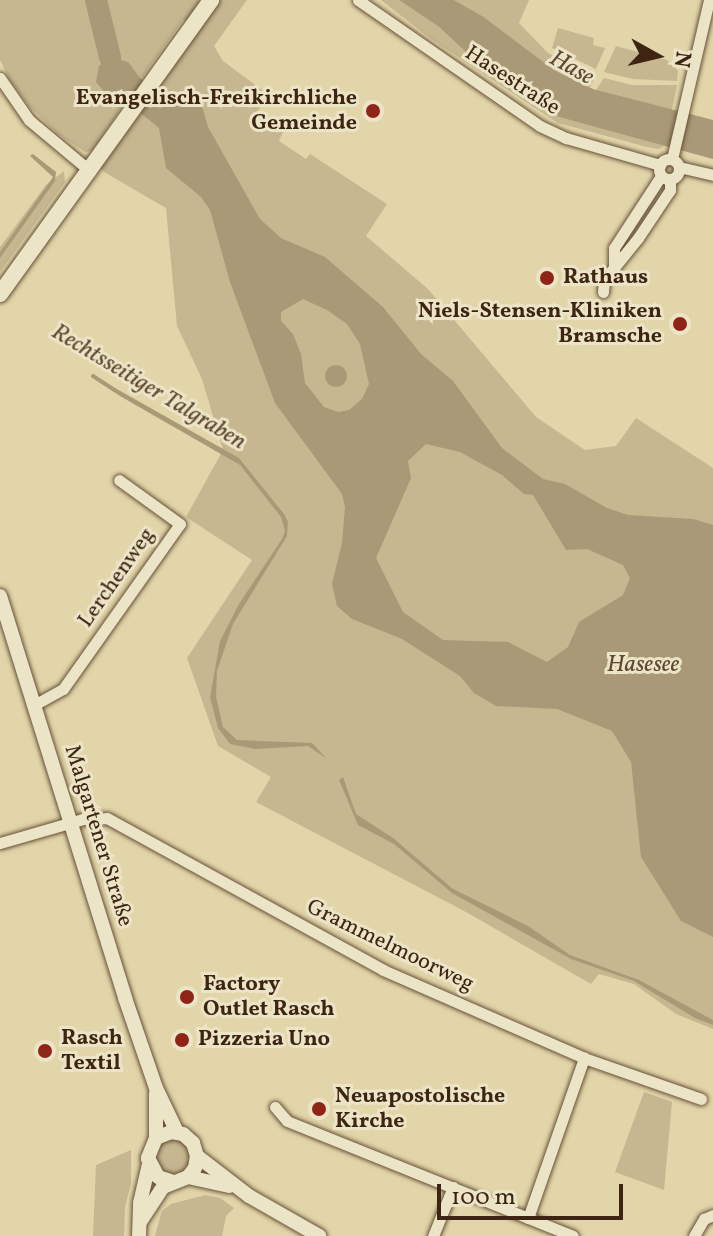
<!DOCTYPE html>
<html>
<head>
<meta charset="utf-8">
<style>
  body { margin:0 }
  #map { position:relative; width:713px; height:1236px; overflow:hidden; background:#e2d5a9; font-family:Vollkorn,serif }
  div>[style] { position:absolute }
  .green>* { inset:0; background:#c6b790 }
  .round { border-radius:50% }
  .water>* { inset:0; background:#aa9976 }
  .stream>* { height:4px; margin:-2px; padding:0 2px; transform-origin:2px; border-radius:2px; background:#aa9976 }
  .river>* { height:22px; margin:-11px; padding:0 11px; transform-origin:11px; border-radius:11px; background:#aa9976 }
  .roads { filter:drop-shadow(0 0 2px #675138) drop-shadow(0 0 2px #675138) }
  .minor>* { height:11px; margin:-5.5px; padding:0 5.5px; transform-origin:5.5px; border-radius:5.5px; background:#ece4c7 }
  .minor>.ring { margin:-5.5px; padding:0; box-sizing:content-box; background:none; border:11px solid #ece4c7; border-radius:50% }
  .tertiary>* { height:14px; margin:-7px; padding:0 7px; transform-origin:7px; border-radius:7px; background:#ece4c7 }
  .secondary>* { height:16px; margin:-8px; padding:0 8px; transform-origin:8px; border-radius:8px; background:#ece4c7 }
  .dots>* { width:22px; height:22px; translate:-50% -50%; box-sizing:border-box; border:4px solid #ece4c7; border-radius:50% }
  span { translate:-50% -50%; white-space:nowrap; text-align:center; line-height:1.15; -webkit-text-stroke:6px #ece4c7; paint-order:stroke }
  .street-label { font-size:22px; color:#3e2513 }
  .poi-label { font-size:22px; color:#3e2513; font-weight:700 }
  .right { translate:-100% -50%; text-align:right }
  .left { translate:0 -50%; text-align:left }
  .water-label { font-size:24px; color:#5e4831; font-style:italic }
  .north { position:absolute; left:617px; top:16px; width:80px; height:80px; -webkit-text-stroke:6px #ece4c7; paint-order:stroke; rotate:98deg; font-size:22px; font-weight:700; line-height:32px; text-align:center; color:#3e2513 }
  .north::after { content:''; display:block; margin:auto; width:28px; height:36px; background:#3e2513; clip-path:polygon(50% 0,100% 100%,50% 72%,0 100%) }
  .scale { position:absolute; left:437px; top:1184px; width:186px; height:36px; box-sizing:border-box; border:4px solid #3e2513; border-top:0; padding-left:10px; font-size:24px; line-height:28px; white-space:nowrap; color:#3e2513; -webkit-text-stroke:6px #ece4c7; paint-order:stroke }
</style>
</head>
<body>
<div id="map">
  <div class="green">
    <div style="clip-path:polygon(0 0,247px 0,214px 46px,223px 61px,269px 95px,256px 114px,283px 132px,279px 141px,306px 159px,310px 154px,387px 204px,366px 236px,428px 289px,536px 417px,585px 450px,616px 446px,636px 418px,713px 468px,713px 1029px,676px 1014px,634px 984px,599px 974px,591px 984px,466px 912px,256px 802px,271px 777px,218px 746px,187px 658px,252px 560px,186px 517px,223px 450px,202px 379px,177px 326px,166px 208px,104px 172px,96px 163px,195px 24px,183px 20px,141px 79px,127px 62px,110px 57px,107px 95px,126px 101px,92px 151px,85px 152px,58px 134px,30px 107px,10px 80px,0 60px)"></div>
    <div style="clip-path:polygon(381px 0,399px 0,439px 27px,480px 65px,559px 117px,666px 145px,659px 149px,647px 147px,558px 123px,431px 39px)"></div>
    <div style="clip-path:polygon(454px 0,529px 0,519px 23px,548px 53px,596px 75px,590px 87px,554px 70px,484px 17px)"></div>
    <div style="clip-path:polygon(558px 28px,594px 38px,593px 45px,605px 48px,596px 69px,552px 48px)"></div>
    <div style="clip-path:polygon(616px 46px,667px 60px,678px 71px,677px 81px,633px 79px,604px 72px)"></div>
    <div style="clip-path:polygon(604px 78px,632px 85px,677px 85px,672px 110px,596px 90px)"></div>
    <div style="clip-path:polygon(64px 171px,65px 182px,0 272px,0 247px,46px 185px)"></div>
    <div style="clip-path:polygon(644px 1092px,672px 1102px,664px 1190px,615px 1172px)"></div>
    <div class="round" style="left:155px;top:1139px;width:36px;height:36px"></div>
    <div style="clip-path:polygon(131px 1150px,131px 1183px,125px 1207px,124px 1236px,93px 1236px,96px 1165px)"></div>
    <div style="clip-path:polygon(205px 1195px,220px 1198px,234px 1208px,226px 1216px,222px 1236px,155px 1236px,162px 1211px,171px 1204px)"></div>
  </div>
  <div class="water">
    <div style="clip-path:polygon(399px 0,454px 0,484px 17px,554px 70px,593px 89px,713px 120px,713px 159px,559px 117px,480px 65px,439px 27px)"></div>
    <div style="clip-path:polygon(evenodd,110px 57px,128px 62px,141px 79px,175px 98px,200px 99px,208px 127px,260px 219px,281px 238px,325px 257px,383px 307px,421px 354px,453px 381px,502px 448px,543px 479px,565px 484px,607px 508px,628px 515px,693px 519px,713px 525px,713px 937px,681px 921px,641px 857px,631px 762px,612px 731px,557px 709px,496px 706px,474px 693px,460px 676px,402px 639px,352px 619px,337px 606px,332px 584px,342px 543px,345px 507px,342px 494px,275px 403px,230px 282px,210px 210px,201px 197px,166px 168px,159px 128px,126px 101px,107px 95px,96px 82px,99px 66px,110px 57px,303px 299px,327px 310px,347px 324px,360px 344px,369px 384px,362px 399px,349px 410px,338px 412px,324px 407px,305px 383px,301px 354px,293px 334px,281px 321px,281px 312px,303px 299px,110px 57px,426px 444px,460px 452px,502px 475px,524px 494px,533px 495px,566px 550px,587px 549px,623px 565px,630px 578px,623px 595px,579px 622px,568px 647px,547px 662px,508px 642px,443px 640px,403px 612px,376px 558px,411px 478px,408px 461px,426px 444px)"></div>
    <div style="clip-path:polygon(33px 154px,56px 172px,55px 181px,0 258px,0 252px,53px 177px,30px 156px)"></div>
    <div class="round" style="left:325px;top:365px;width:22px;height:22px"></div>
    <div style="clip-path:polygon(115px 388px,239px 458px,284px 514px,288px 522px,287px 536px,233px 624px,217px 671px,216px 697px,223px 727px,237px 740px,312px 743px,327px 759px,308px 746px,255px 749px,230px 744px,218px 728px,210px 697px,220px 641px,239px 604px,282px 539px,285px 531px,281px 517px,240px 465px,120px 396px,113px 391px)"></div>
    <div style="clip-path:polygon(343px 777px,356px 814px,393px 838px,453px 889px,528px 926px,570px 955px,639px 980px,713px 1020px,713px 1025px,695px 1018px,634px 981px,571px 959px,452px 893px,394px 844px,358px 825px,339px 780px)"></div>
  </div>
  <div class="stream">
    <div style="left:93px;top:376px;width:27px;rotate:33deg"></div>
  </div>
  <div class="river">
    <div style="left:96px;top:0;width:59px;rotate:76.2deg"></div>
  </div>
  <div class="roads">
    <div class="minor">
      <div style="left:358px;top:0;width:221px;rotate:34.7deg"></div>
      <div style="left:540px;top:126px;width:29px;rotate:25deg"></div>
      <div style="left:566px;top:138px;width:98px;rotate:16deg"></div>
      <div style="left:0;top:78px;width:51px;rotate:55.4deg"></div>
      <div style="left:29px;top:120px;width:80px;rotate:39.9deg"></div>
      <div class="ring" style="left:659px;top:159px;width:9px;height:9px"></div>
      <div style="left:672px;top:159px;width:163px;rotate:-76.9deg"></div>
      <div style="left:679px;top:167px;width:35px;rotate:13deg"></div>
      <div style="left:614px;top:267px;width:19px;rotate:-90deg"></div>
      <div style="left:614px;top:248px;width:86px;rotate:-56.9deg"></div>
      <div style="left:603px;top:292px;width:12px;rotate:-85deg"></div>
      <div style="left:604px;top:280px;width:54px;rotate:-51deg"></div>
      <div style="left:638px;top:238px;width:58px;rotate:-56.3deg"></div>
      <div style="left:670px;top:190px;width:11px;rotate:-90deg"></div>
      <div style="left:34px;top:705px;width:33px;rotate:-29deg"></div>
      <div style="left:63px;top:689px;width:202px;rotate:-54.7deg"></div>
      <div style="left:180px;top:524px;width:75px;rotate:-144.2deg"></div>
      <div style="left:0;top:843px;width:86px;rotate:-16.1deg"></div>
      <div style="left:83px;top:819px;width:24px;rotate:-2deg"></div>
      <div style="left:107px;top:818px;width:315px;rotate:28.8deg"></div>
      <div style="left:383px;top:970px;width:219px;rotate:23.6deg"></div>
      <div style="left:584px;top:1058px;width:124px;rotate:19.3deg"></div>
      <div style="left:275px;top:1107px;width:18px;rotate:49deg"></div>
      <div style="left:287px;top:1121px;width:308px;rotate:21.9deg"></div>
      <div style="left:528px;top:1218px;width:170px;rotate:-70.7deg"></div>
      <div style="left:433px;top:1236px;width:53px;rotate:-67.8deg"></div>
      <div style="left:694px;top:1236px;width:20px;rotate:-60deg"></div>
      <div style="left:704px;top:1219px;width:10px;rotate:-24deg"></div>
    </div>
    <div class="tertiary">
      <div style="left:0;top:596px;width:421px;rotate:72.7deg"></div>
      <div style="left:125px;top:998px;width:95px;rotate:71deg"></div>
      <div style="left:156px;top:1088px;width:49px;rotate:64.5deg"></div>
      <div style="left:156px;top:1093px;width:45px;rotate:90deg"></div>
      <div style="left:197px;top:1156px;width:66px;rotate:37.6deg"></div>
      <div style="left:249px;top:1196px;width:81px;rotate:29.7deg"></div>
      <div style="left:188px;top:1177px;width:42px;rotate:12.4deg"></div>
      <div style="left:140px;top:1222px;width:42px;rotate:-56.7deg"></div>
      <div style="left:163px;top:1187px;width:27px;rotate:-22deg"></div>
      <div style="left:188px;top:1177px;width:11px;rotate:-52deg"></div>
      <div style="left:195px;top:1168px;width:12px;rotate:-81deg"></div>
      <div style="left:197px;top:1156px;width:14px;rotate:-107deg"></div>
      <div style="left:193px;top:1143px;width:13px;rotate:-138deg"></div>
      <div style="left:183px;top:1134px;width:12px;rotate:-171deg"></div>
      <div style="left:171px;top:1132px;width:16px;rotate:158deg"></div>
      <div style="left:156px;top:1138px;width:22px;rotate:112deg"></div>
      <div style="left:148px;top:1158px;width:21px;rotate:62deg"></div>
      <div style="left:158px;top:1177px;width:16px;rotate:18deg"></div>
      <div style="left:139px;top:1236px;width:33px;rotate:-88deg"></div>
      <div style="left:140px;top:1203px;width:39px;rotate:-77deg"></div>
    </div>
    <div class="secondary">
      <div style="left:0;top:294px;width:362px;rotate:-54.3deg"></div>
    </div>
  </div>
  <div class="dots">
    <div style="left:373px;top:111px;background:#8f2418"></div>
    <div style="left:547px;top:278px;background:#8f2418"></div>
    <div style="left:680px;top:324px;background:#8f2418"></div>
    <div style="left:187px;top:997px;background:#8f2418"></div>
    <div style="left:182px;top:1040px;background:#8f2418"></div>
    <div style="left:45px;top:1051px;background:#8f2418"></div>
    <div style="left:319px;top:1109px;background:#8f2418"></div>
  </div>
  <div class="street-label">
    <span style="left:512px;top:81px;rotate:33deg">Hasestraße</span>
    <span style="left:117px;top:578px;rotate:-55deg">Lerchenweg</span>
    <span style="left:98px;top:836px;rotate:73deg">Malgartener Straße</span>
    <span style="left:390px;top:946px;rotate:26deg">Grammelmoorweg</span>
  </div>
  <div class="poi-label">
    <span class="right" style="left:357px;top:111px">Evangelisch-Freikirchliche<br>Gemeinde</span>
    <span class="left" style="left:563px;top:278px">Rathaus</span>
    <span class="right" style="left:662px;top:324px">Niels-Stensen-Kliniken<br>Bramsche</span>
    <span class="left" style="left:203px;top:997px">Factory<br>Outlet Rasch</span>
    <span class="left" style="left:61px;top:1051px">Rasch<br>Textil</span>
    <span class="left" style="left:198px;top:1040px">Pizzeria Uno</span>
    <span class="left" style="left:335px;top:1109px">Neuapostolische<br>Kirche</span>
  </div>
  <div class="water-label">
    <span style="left:571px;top:69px;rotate:29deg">Hase</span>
    <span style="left:148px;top:388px;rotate:31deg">Rechtsseitiger Talgraben</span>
    <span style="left:643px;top:666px">Hasesee</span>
  </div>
  <div class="north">N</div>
  <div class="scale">100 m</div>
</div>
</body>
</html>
